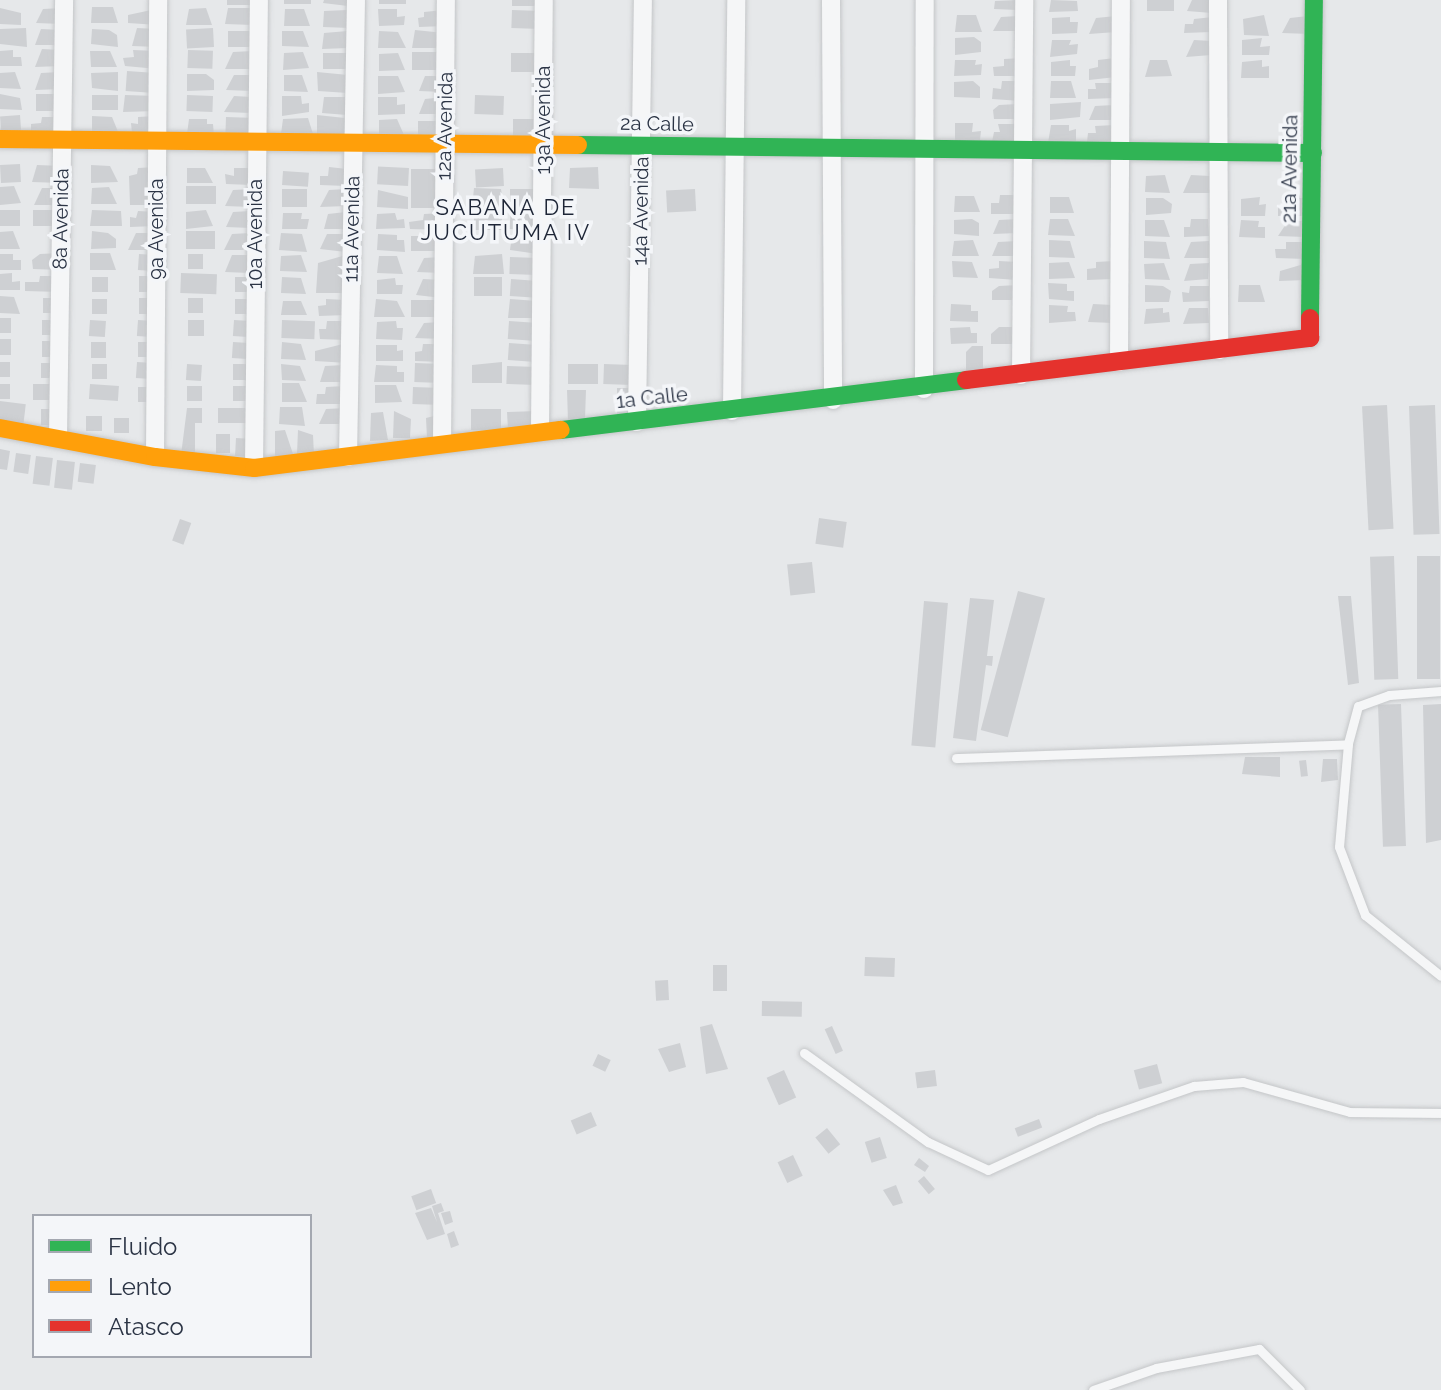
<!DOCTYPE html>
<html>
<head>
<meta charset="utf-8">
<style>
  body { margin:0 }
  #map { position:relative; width:1441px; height:1390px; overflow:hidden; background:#e6e8ea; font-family:Raleway,sans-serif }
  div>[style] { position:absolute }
  .building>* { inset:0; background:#ced0d3; transform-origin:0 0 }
  .roads { filter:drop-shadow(0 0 2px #c4c6c8) drop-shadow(0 0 2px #c4c6c8) }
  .lane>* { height:9px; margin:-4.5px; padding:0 4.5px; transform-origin:4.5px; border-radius:4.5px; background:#f5f6f7 }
  .street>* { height:18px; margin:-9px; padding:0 9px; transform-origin:9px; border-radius:9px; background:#f5f6f7 }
  .fast>* { height:18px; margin:-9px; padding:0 9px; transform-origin:9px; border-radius:9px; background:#30b455 }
  .slow>* { height:18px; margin:-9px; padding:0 9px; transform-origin:9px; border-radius:9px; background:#ff9f0a }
  .jam>* { height:18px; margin:-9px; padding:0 9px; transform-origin:9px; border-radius:9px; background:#e5322d }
  span { translate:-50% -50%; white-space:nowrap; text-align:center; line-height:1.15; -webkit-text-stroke:7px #f4f6f9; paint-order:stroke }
  .street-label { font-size:20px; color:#2b3445 }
  .neighbourhood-label { font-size:22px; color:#1d2536; letter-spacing:2px }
  .legend { position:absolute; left:32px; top:1214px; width:280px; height:144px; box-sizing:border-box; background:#f4f6f9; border:2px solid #a4a8b1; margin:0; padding:10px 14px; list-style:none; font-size:24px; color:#2b3445 }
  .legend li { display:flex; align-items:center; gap:16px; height:40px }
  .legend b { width:40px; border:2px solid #a4a8b1 }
</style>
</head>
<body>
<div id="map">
  <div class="building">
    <div style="left:227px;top:0;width:24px;height:5px"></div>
    <div style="left:284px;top:0;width:27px;height:4px"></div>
    <div style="clip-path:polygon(324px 0,349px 0,348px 6px,323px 3px)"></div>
    <div style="left:379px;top:0;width:27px;height:4px"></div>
    <div style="left:512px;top:0;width:29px;height:6px"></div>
    <div style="clip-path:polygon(1020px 0,1020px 10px,994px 9px,995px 1px)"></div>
    <div style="clip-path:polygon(1051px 0,1077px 1px,1078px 11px,1049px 12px)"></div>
    <div style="left:1147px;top:0;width:27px;height:11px"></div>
    <div style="clip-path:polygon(1192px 0,1213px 0,1212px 13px,1187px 11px)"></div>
    <div style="clip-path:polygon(92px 7px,113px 7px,118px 23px,91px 23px)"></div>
    <div style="clip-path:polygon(0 8px,21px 13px,21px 25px,0 24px)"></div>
    <div style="clip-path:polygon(62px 8px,62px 24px,36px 23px,43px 9px)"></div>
    <div style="clip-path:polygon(206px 8px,212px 25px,186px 25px,189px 9px)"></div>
    <div style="clip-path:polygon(228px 8px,252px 8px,253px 25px,225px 24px)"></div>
    <div style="clip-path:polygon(156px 9px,158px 25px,128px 23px,128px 15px)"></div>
    <div style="clip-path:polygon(285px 9px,304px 9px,310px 26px,284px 26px)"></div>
    <div style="clip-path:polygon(378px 9px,397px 9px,397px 17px,405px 16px,404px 25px,379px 26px)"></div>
    <div style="clip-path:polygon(348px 10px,350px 28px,323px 27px,324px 11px)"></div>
    <div style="clip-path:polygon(444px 10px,445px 26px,419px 27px,418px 18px,424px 17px,424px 12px)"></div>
    <div style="left:512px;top:10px;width:29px;height:18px;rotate:2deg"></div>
    <div style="clip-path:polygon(957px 15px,976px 15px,982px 32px,955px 32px)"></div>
    <div style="clip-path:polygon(1264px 15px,1269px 36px,1244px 35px,1243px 19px)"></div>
    <div style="clip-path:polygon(1020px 16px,1020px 31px,993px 31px,1001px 17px)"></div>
    <div style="clip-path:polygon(1116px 16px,1116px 32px,1089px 34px,1096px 18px)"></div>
    <div style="clip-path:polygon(1308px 16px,1310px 34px,1282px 33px,1290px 18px)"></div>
    <div style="clip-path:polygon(1070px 17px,1070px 22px,1078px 22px,1077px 33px,1052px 34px,1052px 18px)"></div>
    <div style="clip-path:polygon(1213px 17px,1211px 32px,1184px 33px,1185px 24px,1193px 24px,1194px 19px)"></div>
    <div style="clip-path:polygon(26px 28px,27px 47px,0 44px,0 29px)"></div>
    <div style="clip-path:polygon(137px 28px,157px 29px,158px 47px,132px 46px)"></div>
    <div style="left:213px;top:28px;width:19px;height:27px;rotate:87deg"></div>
    <div style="clip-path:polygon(41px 29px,62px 30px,62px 45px,35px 45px)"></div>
    <div style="clip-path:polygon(92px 29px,109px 30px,117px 35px,118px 47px,91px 44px)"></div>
    <div style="clip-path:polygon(415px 30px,444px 33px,445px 48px,412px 48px)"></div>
    <div style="left:228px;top:31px;width:25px;height:16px"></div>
    <div style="clip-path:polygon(282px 31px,303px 31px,309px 47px,282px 46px)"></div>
    <div style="clip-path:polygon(348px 31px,348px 48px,322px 49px,324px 33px)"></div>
    <div style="clip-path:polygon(379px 31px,398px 32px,406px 48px,378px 48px)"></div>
    <div style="clip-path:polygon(974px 37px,981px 42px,981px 52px,955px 55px,955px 38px)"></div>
    <div style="clip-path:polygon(1262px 38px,1260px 47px,1270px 46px,1269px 55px,1242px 55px,1242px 40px)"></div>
    <div style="clip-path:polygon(1052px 40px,1071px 40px,1069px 45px,1078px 44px,1077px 54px,1050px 57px)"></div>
    <div style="clip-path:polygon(1194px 40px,1212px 41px,1211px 55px,1186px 57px)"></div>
    <div style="clip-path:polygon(42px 49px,61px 50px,61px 66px,35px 67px)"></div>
    <div style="clip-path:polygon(13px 50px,13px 57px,21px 57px,22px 66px,0 66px,0 51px)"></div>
    <div style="clip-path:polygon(133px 50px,157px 51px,158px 69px,125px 66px,123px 58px,134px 57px)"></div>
    <div style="left:188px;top:50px;width:25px;height:18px;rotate:2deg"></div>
    <div style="clip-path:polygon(90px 51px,110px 51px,117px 67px,91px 67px)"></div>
    <div style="clip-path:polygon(253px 51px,252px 69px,225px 69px,233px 52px)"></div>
    <div style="clip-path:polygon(303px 52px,309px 68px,283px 70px,284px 53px)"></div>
    <div style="left:412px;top:52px;width:33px;height:18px"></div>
    <div style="left:323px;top:53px;width:25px;height:16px"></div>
    <div style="clip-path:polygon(398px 53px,405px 70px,379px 71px,379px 54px)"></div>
    <div style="left:511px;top:53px;width:28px;height:19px"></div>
    <div style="clip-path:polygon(1021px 58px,1021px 76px,994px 76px,993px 67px,1004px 66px,1004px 59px)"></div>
    <div style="clip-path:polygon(1115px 58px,1116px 77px,1089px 80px,1089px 69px,1098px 67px,1098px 60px)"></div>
    <div style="clip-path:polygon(955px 60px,976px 60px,975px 65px,982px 64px,981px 75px,954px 76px)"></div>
    <div style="clip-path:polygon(1070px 60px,1070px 66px,1076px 66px,1075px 76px,1051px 76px,1051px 62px)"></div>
    <div style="clip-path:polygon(1150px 60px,1167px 60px,1172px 76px,1145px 77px)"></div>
    <div style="clip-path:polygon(1262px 60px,1262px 67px,1269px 66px,1269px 78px,1241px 78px,1242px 62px)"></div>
    <div style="left:127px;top:71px;width:29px;height:20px;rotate:4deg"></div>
    <div style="clip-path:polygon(15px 72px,21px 89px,0 88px,0 73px)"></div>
    <div style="clip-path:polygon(60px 72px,62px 89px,35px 90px,41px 73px)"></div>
    <div style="clip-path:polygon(118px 72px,118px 91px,92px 88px,91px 73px)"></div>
    <div style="clip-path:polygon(317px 72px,348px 75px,348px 93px,318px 91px)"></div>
    <div style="clip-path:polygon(187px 74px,206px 74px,214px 80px,214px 90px,187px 91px)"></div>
    <div style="clip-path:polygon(234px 75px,251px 75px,252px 91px,226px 90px)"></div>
    <div style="clip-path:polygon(284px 75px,302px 75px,308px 92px,284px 91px)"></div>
    <div style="clip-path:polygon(378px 76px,398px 76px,405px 92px,378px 94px)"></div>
    <div style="clip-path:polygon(425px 76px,444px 76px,444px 92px,419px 91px)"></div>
    <div style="clip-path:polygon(973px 81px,980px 87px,980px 98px,954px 97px,954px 82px)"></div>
    <div style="clip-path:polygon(1002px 81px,1020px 81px,1021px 101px,992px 99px,993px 88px,1001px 89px)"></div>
    <div style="clip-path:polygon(1051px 81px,1071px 81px,1076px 98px,1050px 98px)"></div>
    <div style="clip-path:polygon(1095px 83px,1116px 83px,1115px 98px,1088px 99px,1088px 89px,1096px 89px)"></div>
    <div style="clip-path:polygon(0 94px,20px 98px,22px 110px,0 109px)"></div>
    <div style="clip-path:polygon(36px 94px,59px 94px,68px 111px,36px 111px)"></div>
    <div style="left:92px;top:95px;width:26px;height:15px"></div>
    <div style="clip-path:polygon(125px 95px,157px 96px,157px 111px,123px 112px)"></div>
    <div style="left:187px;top:95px;width:26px;height:16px;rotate:2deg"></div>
    <div style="left:475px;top:95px;width:29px;height:19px;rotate:2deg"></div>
    <div style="clip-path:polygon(234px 96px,252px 97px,251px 113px,224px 112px)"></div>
    <div style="clip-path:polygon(282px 96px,301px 96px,302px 104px,309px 103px,309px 112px,282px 116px)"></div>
    <div style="clip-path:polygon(324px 97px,348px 97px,347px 115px,322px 113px)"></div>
    <div style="clip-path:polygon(378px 97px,397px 97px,397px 105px,405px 104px,405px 114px,378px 115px)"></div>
    <div style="clip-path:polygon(444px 97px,444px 114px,419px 114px,425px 99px)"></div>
    <div style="clip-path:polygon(1081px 102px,1080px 117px,1050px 120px,1050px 104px)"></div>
    <div style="clip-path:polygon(1018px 104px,1019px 119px,994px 119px,993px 110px,999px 105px)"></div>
    <div style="clip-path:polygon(1114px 105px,1114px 120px,1089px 120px,1095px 106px)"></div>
    <div style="left:20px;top:115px;width:16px;height:20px;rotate:86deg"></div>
    <div style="clip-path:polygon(317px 115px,345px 118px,346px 136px,317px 136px)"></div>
    <div style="clip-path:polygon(92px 116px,112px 117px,119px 134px,92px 132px)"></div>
    <div style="clip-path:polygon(156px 116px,157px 133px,132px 133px,131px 123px,138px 124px,138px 117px)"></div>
    <div style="clip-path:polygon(42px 117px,60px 117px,62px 133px,31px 133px,31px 124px,41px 123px)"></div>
    <div style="left:226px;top:117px;width:32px;height:16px;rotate:2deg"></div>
    <div style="clip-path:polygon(308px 118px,313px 134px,281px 134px,283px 119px)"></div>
    <div style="clip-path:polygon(189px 119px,207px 119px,207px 124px,213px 124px,214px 136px,187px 134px)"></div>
    <div style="clip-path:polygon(397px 119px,404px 135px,379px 137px,379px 120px)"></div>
    <div style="left:513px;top:119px;width:28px;height:18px"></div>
    <div style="left:418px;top:121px;width:26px;height:15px"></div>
    <div style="clip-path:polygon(955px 123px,973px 123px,972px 132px,981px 131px,980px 140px,955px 141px)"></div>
    <div style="clip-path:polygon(998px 124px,1020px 124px,1019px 143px,992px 142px,994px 132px,1000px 132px)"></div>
    <div style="clip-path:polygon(1051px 125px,1069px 125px,1069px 131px,1076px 129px,1076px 141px,1048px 143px)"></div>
    <div style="clip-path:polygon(1115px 125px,1115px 141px,1087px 142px,1088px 133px,1096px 133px,1095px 126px)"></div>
    <div style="left:20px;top:164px;width:18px;height:20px;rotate:87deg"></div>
    <div style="clip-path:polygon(37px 165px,61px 166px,61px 183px,32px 182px)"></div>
    <div style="clip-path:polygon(91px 165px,110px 166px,118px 182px,91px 183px)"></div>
    <div style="clip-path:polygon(157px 167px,157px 205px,130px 205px,129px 176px,137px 174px,138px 168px)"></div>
    <div style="clip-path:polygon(329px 167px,347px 169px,347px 186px,320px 185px,320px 176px,328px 176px)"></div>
    <div style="clip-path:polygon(598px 167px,599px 189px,569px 188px,570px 168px)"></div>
    <div style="clip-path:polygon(187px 168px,205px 168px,213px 183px,187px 183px)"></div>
    <div style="clip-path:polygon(234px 168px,252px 168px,252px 185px,226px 184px,225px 174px,234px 176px)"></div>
    <div style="left:409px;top:168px;width:18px;height:31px;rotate:93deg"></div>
    <div style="left:503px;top:168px;width:18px;height:28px;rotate:87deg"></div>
    <div style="left:444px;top:169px;width:39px;height:33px;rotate:90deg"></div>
    <div style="left:283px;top:171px;width:26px;height:14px;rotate:4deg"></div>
    <div style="clip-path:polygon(1165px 175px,1170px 193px,1145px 192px,1146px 176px)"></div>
    <div style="clip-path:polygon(1191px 175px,1210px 176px,1211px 193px,1183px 193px)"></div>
    <div style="clip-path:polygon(14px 186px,21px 203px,0 205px,0 187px)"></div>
    <div style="left:216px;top:186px;width:18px;height:30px;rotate:90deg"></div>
    <div style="clip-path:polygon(109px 187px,117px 204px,91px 204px,92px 188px)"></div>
    <div style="clip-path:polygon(42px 188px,61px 188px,60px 205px,34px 205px)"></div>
    <div style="clip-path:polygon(474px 188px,501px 189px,504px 208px,472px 209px)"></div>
    <div style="clip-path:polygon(252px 189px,251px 207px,225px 206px,233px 190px)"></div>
    <div style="left:282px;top:189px;width:25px;height:18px"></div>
    <div style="clip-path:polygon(347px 189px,347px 206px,320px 207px,329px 190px)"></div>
    <div style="left:510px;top:189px;width:29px;height:20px"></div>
    <div style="left:695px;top:189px;width:22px;height:29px;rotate:87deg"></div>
    <div style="clip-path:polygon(378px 190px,408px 197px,408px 209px,377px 207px)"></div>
    <div style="clip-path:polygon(1000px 195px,1017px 195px,1019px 214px,991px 214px,991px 203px,999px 203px)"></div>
    <div style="clip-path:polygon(955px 196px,974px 196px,980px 212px,954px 212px)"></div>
    <div style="clip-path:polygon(1050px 197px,1069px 197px,1074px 213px,1050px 213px)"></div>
    <div style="clip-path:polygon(1260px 197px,1259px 205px,1266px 204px,1265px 216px,1241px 216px,1241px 199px)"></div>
    <div style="clip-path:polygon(1146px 198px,1163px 198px,1172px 204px,1171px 213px,1146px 215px)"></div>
    <div style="clip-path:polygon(1287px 198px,1304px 198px,1304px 216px,1278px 216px,1278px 205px,1287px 206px)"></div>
    <div style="left:0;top:210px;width:20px;height:16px"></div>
    <div style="left:33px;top:210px;width:27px;height:16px"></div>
    <div style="clip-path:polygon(92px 210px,121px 211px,122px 226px,90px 226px)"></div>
    <div style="clip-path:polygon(206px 210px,213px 226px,186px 229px,186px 212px)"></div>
    <div style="clip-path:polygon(138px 211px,156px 212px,155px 226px,130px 227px,130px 217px,136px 218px)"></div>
    <div style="clip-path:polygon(251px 211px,251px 228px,226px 227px,233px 212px)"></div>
    <div style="clip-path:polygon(346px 212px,347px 229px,324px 229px,328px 214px)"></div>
    <div style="left:502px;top:212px;width:18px;height:28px;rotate:90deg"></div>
    <div style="clip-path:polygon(511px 212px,539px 213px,540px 231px,509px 229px)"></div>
    <div style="clip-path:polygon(283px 213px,302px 213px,301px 219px,309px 219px,307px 229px,282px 229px)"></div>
    <div style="clip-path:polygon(395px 213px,397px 220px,404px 219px,405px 228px,376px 229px,377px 214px)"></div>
    <div style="clip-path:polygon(443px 213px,444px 230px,410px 229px,409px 222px,423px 220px,424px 214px)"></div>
    <div style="clip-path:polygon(972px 219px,979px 223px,979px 236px,954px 234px,954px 220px)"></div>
    <div style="clip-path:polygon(1018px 219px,1019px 233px,993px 234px,999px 220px)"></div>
    <div style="clip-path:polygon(1050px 219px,1068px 219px,1075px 236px,1048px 235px)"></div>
    <div style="clip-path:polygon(1191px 219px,1208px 219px,1209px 236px,1184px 237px,1184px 227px,1190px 227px)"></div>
    <div style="clip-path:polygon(1145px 220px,1164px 220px,1170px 237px,1145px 236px)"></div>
    <div style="clip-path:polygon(1241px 220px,1259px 221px,1258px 227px,1265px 227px,1265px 238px,1239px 237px)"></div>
    <div style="clip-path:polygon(1288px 221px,1306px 221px,1305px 237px,1278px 236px)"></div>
    <div style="clip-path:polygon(13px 231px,20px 249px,0 249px,0 232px)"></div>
    <div style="clip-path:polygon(92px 231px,108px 233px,116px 239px,116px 248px,91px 249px)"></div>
    <div style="left:186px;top:231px;width:29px;height:18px"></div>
    <div style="clip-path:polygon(136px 233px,156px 233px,156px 250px,128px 250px)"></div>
    <div style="clip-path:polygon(250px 233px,250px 250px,224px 250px,232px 234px)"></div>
    <div style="clip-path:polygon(281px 233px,302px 234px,307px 252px,279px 250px)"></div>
    <div style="clip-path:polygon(327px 234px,345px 234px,346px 252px,320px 249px)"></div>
    <div style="clip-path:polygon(378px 234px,397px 235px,397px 240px,404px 240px,405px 252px,377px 250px)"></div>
    <div style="clip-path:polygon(512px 235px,539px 237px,538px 254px,510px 250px)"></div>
    <div style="left:411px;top:236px;width:33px;height:15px"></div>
    <div style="clip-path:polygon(973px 240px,979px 256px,952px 256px,954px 241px)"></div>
    <div style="clip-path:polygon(1049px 240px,1070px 241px,1075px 258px,1049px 257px)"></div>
    <div style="clip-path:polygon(1018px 241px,1019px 256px,992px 256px,998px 242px)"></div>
    <div style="clip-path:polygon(1144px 241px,1166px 242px,1170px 259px,1144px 258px)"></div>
    <div style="clip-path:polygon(1209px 241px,1209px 258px,1184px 258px,1191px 242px)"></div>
    <div style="clip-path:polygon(1286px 242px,1305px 242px,1306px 259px,1276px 258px,1275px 249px,1286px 249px)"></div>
    <div style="clip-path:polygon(61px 253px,60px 270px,33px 269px,32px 260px,40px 254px)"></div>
    <div style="clip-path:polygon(90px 253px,110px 253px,116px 270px,90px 270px)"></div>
    <div style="clip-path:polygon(0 254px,13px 254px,13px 260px,21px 260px,21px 270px,0 270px)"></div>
    <div style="left:139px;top:254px;width:16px;height:16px;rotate:4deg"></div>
    <div style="left:188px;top:254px;width:15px;height:15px"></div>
    <div style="clip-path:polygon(502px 254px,504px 274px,473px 274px,475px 256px)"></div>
    <div style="clip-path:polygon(232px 255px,251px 255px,250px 273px,225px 272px)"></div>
    <div style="clip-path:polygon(301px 255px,307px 272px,280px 271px,281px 256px)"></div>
    <div style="clip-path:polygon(346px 255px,346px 293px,316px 293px,318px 263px)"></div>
    <div style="clip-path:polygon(379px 256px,397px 256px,403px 274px,377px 273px)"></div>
    <div style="clip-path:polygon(442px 257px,442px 273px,417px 272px,424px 258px)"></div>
    <div style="left:510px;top:257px;width:28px;height:17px;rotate:2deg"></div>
    <div style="clip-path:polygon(952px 261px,972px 262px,978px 278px,953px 277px)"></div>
    <div style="clip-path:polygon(999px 261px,1017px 262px,1017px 280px,989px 278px,989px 269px,999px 268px)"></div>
    <div style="clip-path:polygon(1114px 261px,1113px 279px,1087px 280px,1087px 269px,1096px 268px,1096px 262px)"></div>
    <div style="clip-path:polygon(1069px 262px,1075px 278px,1049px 279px,1049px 263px)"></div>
    <div style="clip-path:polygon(1164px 263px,1170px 280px,1145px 279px,1144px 264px)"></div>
    <div style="clip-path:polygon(1209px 263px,1208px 279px,1184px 281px,1190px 264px)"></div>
    <div style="clip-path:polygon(1304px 264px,1306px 280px,1279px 281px,1280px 271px)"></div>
    <div style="clip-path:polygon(12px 273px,12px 282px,20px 281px,20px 290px,0 290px,0 274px)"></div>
    <div style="left:181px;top:273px;width:36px;height:20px;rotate:2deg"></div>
    <div style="clip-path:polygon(40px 276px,59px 276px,60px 292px,25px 291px,25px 282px,39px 282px)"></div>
    <div style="left:139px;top:276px;width:15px;height:16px"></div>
    <div style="left:92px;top:277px;width:16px;height:15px"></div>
    <div style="left:235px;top:277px;width:16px;height:15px"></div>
    <div style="clip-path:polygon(282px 277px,301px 278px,306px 294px,281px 293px)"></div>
    <div style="left:502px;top:277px;width:19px;height:28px;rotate:90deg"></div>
    <div style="clip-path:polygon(395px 278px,396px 285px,403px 285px,402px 294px,377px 294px,377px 280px)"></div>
    <div style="clip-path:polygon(423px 279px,442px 280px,442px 298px,416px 295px)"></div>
    <div style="left:511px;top:279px;width:27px;height:17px;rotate:4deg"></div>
    <div style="clip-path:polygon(1048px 283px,1067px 284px,1067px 291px,1074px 291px,1074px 301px,1049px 299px)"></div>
    <div style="clip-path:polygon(1018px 285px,1018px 300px,992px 300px,992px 291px,999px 286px)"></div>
    <div style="clip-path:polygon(1145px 285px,1163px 286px,1171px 291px,1169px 302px,1145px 302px)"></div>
    <div style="clip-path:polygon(1239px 285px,1260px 285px,1265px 302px,1238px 302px)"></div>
    <div style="clip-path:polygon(1190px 286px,1209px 286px,1209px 301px,1183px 302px,1182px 292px,1189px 293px)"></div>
    <div style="clip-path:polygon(0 296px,14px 297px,20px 314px,0 313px)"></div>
    <div style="left:43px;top:298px;width:15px;height:15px"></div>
    <div style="left:139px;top:298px;width:16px;height:16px"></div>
    <div style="left:188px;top:298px;width:15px;height:15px"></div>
    <div style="left:92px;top:299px;width:15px;height:15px"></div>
    <div style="left:235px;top:299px;width:15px;height:15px"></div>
    <div style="clip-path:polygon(326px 299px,346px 300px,346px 315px,319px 316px,318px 306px,326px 305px)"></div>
    <div style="clip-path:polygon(376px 299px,397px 301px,405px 317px,374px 317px)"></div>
    <div style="clip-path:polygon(510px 299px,537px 301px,537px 318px,508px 318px)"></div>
    <div style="left:411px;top:300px;width:31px;height:17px"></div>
    <div style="clip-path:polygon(283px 301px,301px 301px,307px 315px,281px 315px)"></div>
    <div style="clip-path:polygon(951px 304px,971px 305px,971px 311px,978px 311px,978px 322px,950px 321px)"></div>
    <div style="clip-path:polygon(1093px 304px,1113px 305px,1114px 323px,1088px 322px)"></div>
    <div style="clip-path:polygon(1049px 305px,1068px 306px,1067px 312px,1075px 312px,1076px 321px,1049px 323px)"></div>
    <div style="clip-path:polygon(1163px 308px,1163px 313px,1169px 312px,1170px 322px,1144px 324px,1146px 309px)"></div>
    <div style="clip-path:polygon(1189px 308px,1208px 308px,1209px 323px,1183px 324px)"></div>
    <div style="left:0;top:318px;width:11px;height:15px"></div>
    <div style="left:42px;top:320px;width:16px;height:15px"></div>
    <div style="left:90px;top:320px;width:16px;height:16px;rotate:4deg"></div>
    <div style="left:138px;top:320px;width:16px;height:16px;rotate:4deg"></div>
    <div style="left:188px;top:320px;width:16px;height:16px"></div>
    <div style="left:234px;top:320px;width:16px;height:16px;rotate:4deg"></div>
    <div style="left:282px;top:320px;width:33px;height:18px;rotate:2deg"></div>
    <div style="clip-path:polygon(327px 321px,345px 321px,346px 340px,320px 339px,319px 329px,326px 329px)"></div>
    <div style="clip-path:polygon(396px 321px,397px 328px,403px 328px,402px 340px,376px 339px,377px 322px)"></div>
    <div style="left:509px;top:321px;width:29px;height:18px;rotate:4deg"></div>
    <div style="clip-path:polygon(441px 322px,441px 339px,415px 338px,424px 323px)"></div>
    <div style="clip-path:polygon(970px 327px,971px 333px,977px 333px,977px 343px,951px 344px,950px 328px)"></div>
    <div style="clip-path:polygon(999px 327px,1019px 327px,1020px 344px,991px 344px,991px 334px)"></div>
    <div style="left:0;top:339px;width:11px;height:16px"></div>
    <div style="left:42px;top:341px;width:15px;height:16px"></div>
    <div style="left:91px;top:342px;width:15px;height:16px"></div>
    <div style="left:138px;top:342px;width:15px;height:15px"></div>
    <div style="left:233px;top:342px;width:16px;height:16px;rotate:4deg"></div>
    <div style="clip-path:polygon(282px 342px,301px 344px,306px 360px,281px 359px)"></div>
    <div style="clip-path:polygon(347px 343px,348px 363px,315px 361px,315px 351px)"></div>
    <div style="left:509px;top:343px;width:28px;height:17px;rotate:4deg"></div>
    <div style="clip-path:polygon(423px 344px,442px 344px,442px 362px,415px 361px,415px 352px,422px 351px)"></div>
    <div style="clip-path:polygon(376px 345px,397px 345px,397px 351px,403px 350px,403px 361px,376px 361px)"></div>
    <div style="clip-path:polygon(972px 346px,983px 346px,983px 369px,966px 371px,966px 352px)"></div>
    <div style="left:0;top:362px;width:10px;height:15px"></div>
    <div style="left:137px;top:362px;width:16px;height:16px;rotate:4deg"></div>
    <div style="clip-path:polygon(502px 362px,502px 383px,472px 383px,472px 365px)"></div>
    <div style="left:41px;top:363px;width:16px;height:15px"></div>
    <div style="left:415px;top:363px;width:27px;height:19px;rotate:2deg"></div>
    <div style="left:92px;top:364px;width:15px;height:15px"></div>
    <div style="left:187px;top:364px;width:15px;height:16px;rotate:4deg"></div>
    <div style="left:233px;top:364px;width:16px;height:16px"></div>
    <div style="clip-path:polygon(281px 364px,300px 366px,306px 381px,282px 380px)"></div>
    <div style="left:568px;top:364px;width:30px;height:20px"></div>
    <div style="left:604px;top:364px;width:29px;height:20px;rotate:2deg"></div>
    <div style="clip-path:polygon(345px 365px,344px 382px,320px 382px,325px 366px)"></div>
    <div style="clip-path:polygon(376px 365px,397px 366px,397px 372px,404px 372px,404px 382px,374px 382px)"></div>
    <div style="left:507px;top:366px;width:30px;height:18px;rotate:2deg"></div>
    <div style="clip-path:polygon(282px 383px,299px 383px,307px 402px,282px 402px)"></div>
    <div style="left:0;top:384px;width:10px;height:15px"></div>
    <div style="left:33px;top:384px;width:25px;height:16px"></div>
    <div style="left:90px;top:384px;width:29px;height:15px;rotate:4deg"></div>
    <div style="clip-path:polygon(375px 385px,396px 385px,402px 402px,375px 403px)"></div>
    <div style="left:187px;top:386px;width:15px;height:15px"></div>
    <div style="left:233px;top:386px;width:16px;height:15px"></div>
    <div style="clip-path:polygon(345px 386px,345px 404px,316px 404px,317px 394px,325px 394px,326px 387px)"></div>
    <div style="left:138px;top:387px;width:15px;height:15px"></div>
    <div style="left:413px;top:387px;width:29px;height:17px;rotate:2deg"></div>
    <div style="left:617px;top:388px;width:20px;height:33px"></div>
    <div style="clip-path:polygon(567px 390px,586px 390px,585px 419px,568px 421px)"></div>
    <div style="left:0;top:401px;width:26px;height:23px;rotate:7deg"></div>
    <div style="left:1387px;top:405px;width:124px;height:25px;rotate:87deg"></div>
    <div style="left:1435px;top:405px;width:129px;height:26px;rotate:88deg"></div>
    <div style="clip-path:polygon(280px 407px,302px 407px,305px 426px,279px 424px)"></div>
    <div style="clip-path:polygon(187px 408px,202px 408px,202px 423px,195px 423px,195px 455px,181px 455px)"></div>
    <div style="left:218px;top:408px;width:31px;height:15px"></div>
    <div style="clip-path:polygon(346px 408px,345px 424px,319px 424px,326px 409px)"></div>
    <div style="left:41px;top:409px;width:15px;height:16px"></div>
    <div style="left:471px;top:409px;width:30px;height:21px"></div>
    <div style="clip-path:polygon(394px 411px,411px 419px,410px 438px,393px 438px)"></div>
    <div style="clip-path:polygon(538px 411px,537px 433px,508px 430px,507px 412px)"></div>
    <div style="clip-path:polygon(383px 412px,388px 440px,370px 441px,371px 413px)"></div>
    <div style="left:86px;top:416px;width:16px;height:15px"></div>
    <div style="clip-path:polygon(434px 416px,443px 437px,427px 438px,426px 418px)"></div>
    <div style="left:114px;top:418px;width:15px;height:15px"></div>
    <div style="clip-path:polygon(285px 430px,293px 454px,275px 457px,275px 431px)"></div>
    <div style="clip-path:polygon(298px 430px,313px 435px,314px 455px,297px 454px)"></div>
    <div style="left:216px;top:434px;width:14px;height:19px"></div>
    <div style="left:236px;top:438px;width:17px;height:18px;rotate:3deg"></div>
    <div style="clip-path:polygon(0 449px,10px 451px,7px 470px,0 469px)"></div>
    <div style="left:16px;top:453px;width:15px;height:19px;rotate:8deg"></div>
    <div style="left:36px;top:456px;width:17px;height:28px;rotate:7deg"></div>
    <div style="left:57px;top:460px;width:18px;height:28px;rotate:6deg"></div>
    <div style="left:80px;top:463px;width:16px;height:19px;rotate:7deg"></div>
    <div style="left:819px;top:518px;width:28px;height:26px;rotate:8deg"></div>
    <div style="left:180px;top:519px;width:12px;height:23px;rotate:20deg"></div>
    <div style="left:1394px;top:556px;width:123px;height:24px;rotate:88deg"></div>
    <div style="left:1417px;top:556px;width:23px;height:123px"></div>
    <div style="left:812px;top:562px;width:31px;height:25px;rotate:84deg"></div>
    <div style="left:1018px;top:591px;width:28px;height:144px;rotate:15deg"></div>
    <div style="clip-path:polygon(1338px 596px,1351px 596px,1359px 683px,1348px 685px)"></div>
    <div style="clip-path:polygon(970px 598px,994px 600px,987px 656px,993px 656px,992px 666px,986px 665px,976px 741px,953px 738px)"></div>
    <div style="left:924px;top:601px;width:24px;height:145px;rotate:5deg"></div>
    <div style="left:1401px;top:704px;width:142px;height:23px;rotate:88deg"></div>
    <div style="clip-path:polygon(1441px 704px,1441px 840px,1426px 843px,1423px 705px)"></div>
    <div style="clip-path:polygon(1245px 757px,1280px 757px,1280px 777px,1242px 774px)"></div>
    <div style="clip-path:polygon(1323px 759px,1337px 759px,1338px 780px,1321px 782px)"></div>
    <div style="left:1306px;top:760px;width:16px;height:7px;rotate:83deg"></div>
    <div style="left:865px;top:957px;width:30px;height:19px;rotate:2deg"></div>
    <div style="left:713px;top:965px;width:14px;height:26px"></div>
    <div style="left:668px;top:980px;width:20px;height:13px;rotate:87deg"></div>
    <div style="left:762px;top:1001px;width:40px;height:15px;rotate:1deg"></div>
    <div style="clip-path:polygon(712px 1024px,728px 1069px,706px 1074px,700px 1027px)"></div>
    <div style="left:832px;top:1026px;width:27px;height:8px;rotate:66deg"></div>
    <div style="clip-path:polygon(680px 1043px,686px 1067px,669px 1072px,658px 1049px)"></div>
    <div style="left:598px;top:1054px;width:14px;height:13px;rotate:25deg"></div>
    <div style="left:1157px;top:1064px;width:20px;height:24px;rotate:75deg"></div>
    <div style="left:784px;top:1070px;width:30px;height:19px;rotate:66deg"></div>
    <div style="left:935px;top:1070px;width:16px;height:20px;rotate:83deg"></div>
    <div style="left:591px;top:1112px;width:15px;height:22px;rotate:67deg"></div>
    <div style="left:1039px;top:1119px;width:9px;height:26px;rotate:69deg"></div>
    <div style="left:827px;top:1128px;width:21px;height:15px;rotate:51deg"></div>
    <div style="left:880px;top:1137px;width:22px;height:16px;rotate:72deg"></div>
    <div style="left:793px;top:1155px;width:23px;height:17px;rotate:65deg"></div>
    <div style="clip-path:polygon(919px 1158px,929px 1166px,925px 1172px,914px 1165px)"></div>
    <div style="left:924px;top:1176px;width:17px;height:8px;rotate:50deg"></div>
    <div style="clip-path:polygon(896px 1185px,903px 1203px,893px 1206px,883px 1190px)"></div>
    <div style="left:431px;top:1189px;width:15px;height:21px;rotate:70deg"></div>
    <div style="clip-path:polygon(441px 1203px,444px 1211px,438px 1213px,445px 1234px,427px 1240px,415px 1213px,431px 1208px,437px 1222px,432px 1206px)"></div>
    <div style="clip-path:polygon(450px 1211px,453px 1222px,445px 1225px,441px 1213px)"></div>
    <div style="clip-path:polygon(454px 1231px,459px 1245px,451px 1248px,447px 1234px)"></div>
  </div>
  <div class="roads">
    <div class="lane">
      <div style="left:1441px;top:691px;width:52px;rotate:175.6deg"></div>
      <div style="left:1389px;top:695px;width:33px;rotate:160deg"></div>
      <div style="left:1358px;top:706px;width:39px;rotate:105deg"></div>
      <div style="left:1348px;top:744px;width:103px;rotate:95deg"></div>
      <div style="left:1339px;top:847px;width:73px;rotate:69.1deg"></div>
      <div style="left:1365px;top:915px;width:97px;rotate:38.8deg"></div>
      <div style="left:956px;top:758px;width:392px;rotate:-2deg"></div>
      <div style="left:804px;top:1053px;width:153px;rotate:35.7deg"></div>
      <div style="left:928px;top:1142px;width:66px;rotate:25deg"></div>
      <div style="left:988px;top:1170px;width:122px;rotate:-24.7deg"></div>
      <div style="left:1099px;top:1119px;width:101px;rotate:-19.2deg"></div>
      <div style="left:1194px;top:1086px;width:49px;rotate:-4.7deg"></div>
      <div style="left:1243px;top:1082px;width:111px;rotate:15.7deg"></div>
      <div style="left:1350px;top:1112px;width:91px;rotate:0.6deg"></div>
      <div style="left:1093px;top:1390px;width:67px;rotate:-19.2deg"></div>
      <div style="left:1156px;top:1368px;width:105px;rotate:-10.5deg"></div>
      <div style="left:1259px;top:1349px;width:58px;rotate:45deg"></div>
    </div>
    <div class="street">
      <div style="left:831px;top:0;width:400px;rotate:89.7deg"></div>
      <div style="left:1218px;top:0;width:350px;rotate:89.8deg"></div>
      <div style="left:1119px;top:362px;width:362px;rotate:-89.7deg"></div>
      <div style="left:1021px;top:375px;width:375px;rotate:-89.5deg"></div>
      <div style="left:924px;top:389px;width:389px;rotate:-89.9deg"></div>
      <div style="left:732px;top:411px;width:411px;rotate:-89.4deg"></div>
      <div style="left:637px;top:422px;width:422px;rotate:-89.2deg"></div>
      <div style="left:540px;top:432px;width:432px;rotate:-89.5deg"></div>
      <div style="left:58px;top:438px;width:438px;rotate:-89.2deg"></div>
      <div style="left:442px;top:444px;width:444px;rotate:-89.5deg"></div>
      <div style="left:155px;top:457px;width:457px;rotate:-89.6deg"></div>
      <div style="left:348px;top:457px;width:457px;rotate:-89deg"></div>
      <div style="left:254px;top:468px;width:468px;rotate:-89.4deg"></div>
    </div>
    <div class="fast">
      <div style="left:578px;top:145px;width:735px;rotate:0.62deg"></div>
      <div style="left:1310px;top:318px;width:318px;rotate:-89.3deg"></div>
      <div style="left:561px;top:430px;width:408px;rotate:-7deg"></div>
    </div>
    <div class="slow">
      <div style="left:0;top:139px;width:578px;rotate:0.59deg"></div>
      <div style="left:0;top:428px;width:158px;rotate:10.6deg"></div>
      <div style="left:155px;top:457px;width:100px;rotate:6.3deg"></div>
      <div style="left:254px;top:468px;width:309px;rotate:-7.1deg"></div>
    </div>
    <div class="jam">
      <div style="left:966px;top:380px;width:347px;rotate:-7deg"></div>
      <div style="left:1310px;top:338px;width:20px;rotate:-90deg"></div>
    </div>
  </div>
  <div class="street-label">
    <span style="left:543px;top:120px;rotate:-90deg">13a Avenida</span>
    <span style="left:657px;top:124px;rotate:1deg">2a Calle</span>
    <span style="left:445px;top:126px;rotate:-89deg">12a Avenida</span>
    <span style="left:1290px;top:169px;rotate:-89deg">21a Avenida</span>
    <span style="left:641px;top:211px;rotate:-89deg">14a Avenida</span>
    <span style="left:61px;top:219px;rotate:-89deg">8a Avenida</span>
    <span style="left:156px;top:229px;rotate:-90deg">9a Avenida</span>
    <span style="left:352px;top:229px;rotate:-89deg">11a Avenida</span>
    <span style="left:255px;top:234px;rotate:-90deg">10a Avenida</span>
    <span style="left:652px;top:398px;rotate:-6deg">1a Calle</span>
  </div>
  <div class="neighbourhood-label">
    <span style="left:506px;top:220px">SABANA DE<br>JUCUTUMA IV</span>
  </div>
  <ul class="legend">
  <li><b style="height:10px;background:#30b455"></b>Fluido</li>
  <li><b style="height:10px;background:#ff9f0a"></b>Lento</li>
  <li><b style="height:10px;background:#e5322d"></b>Atasco</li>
  </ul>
</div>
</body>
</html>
